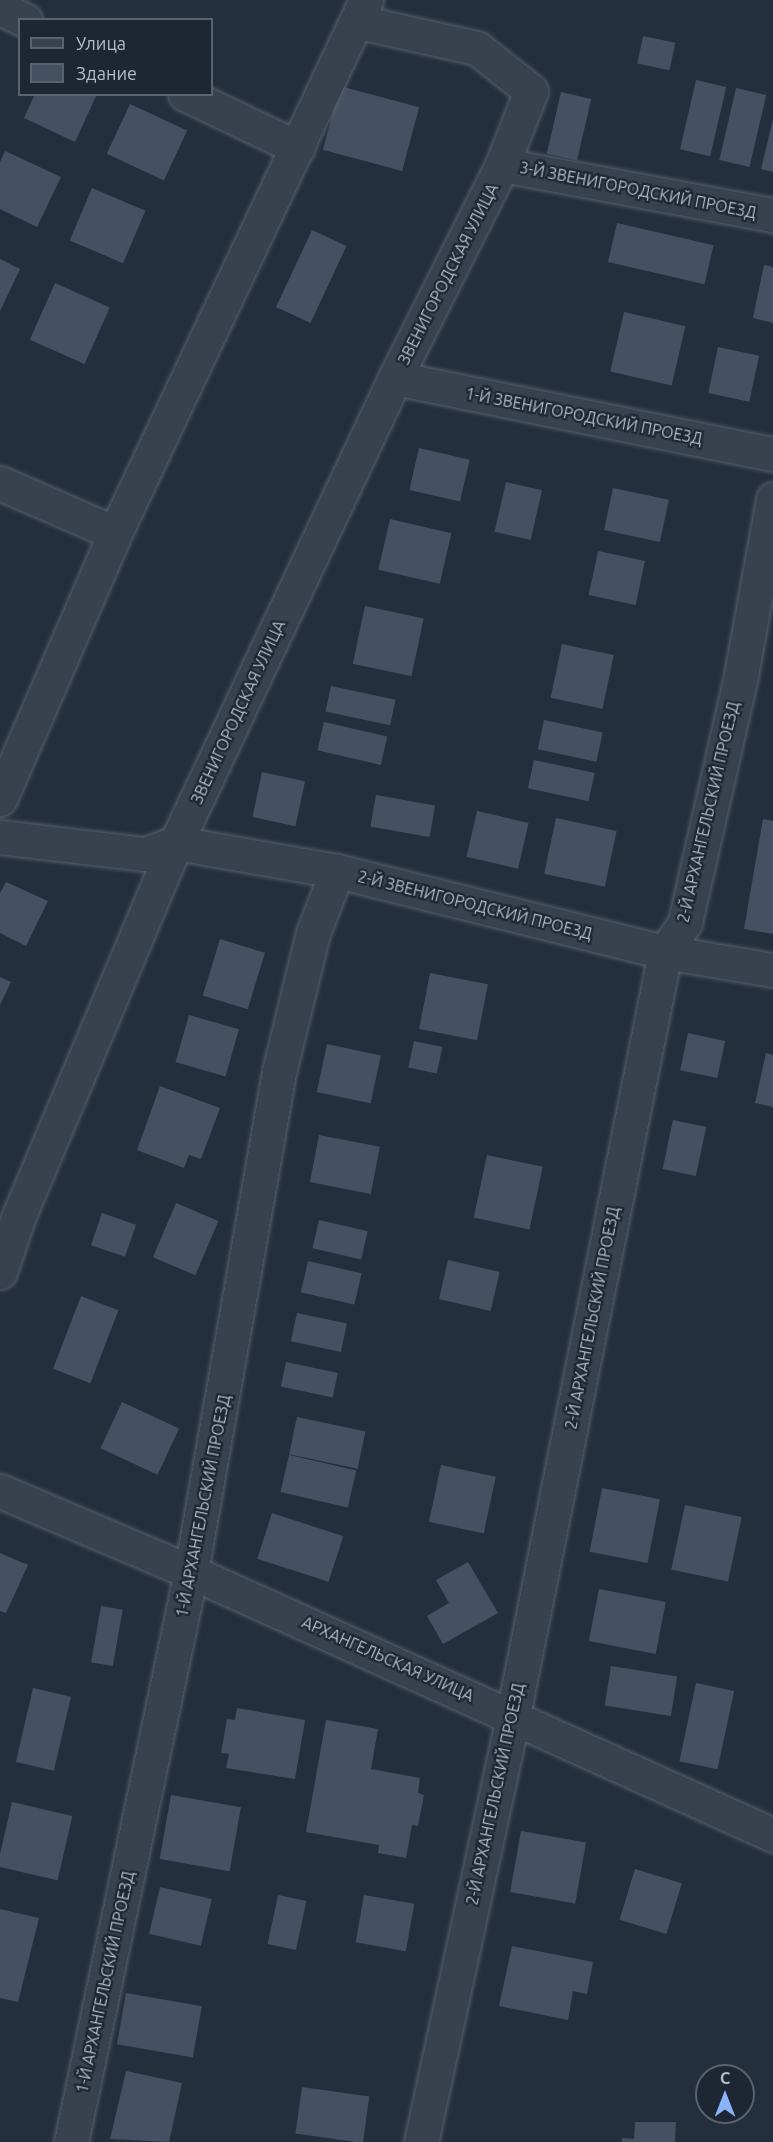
<!DOCTYPE html>
<html>
<head>
<meta charset="utf-8">
<style>
  body { margin:0 }
  #map { position:relative; width:773px; height:2142px; overflow:hidden; background:#242f3e; font-family:Ubuntu,sans-serif }
  div>[style] { position:absolute }
  .building>* { inset:0; background:#455162; transform-origin:0 0 }
  .roads { filter:drop-shadow(0 0 2px #565f6c) drop-shadow(0 0 2px #565f6c) }
  .minor>* { height:33px; margin:-16.5px; padding:0 16.5px; transform-origin:16.5px; border-radius:16.5px; background:#38414e }
  span { translate:-50% -50%; white-space:nowrap; text-align:center; line-height:1.15; -webkit-text-stroke:4.5px #1d2633; paint-order:stroke }
  .street-label { font-size:16px; color:#b4bcc9 }
  .legend { position:absolute; left:18px; top:18px; width:195px; height:78px; box-sizing:border-box; background:#1d2633; border:2px solid #59626f; margin:0; padding:8px 10px; list-style:none; font-size:18px; color:#b4bcc9 }
  .legend li { display:flex; align-items:center; gap:12px; height:30px }
  .legend b { width:30px; border:2px solid #59626f }
  .north { position:absolute; left:695px; top:2064px; width:60px; height:60px; box-sizing:border-box; background:#1d2633; border:2px solid #59626f; border-radius:50%; rotate:0deg; font-size:16px; font-weight:700; line-height:24px; text-align:center; color:#b4bcc9 }
  .north::after { content:''; display:block; margin:auto; width:21px; height:27px; background:#8ab4f8; clip-path:polygon(50% 0,100% 100%,50% 72%,0 100%) }
</style>
</head>
<body>
<div id="map">
  <div class="building">
    <div style="left:643px;top:36px;width:33px;height:28px;rotate:12deg"></div>
    <div style="left:696px;top:80px;width:31px;height:71px;rotate:13deg"></div>
    <div style="left:340px;top:86px;width:82px;height:66px;rotate:15deg"></div>
    <div style="left:736px;top:88px;width:31px;height:74px;rotate:13deg"></div>
    <div style="left:561px;top:92px;width:31px;height:63px;rotate:13deg"></div>
    <div style="clip-path:polygon(35px 94px,97px 94px,75px 142px,24px 118px)"></div>
    <div style="left:130px;top:104px;width:63px;height:55px;rotate:25deg"></div>
    <div style="clip-path:polygon(773px 119px,773px 172px,761px 169px)"></div>
    <div style="clip-path:polygon(5px 151px,61px 177px,37px 227px,0 209px,0 162px)"></div>
    <div style="left:92px;top:188px;width:58px;height:57px;rotate:23deg"></div>
    <div style="left:617px;top:223px;width:99px;height:40px;rotate:13deg"></div>
    <div style="left:312px;top:230px;width:38px;height:85px;rotate:25deg"></div>
    <div style="clip-path:polygon(0 259px,20px 269px,0 311px)"></div>
    <div style="clip-path:polygon(764px 265px,773px 267px,773px 323px,753px 318px)"></div>
    <div style="left:55px;top:283px;width:60px;height:62px;rotate:24deg"></div>
    <div style="left:624px;top:312px;width:63px;height:61px;rotate:13deg"></div>
    <div style="left:718px;top:347px;width:42px;height:47px;rotate:12deg"></div>
    <div style="left:419px;top:448px;width:52px;height:43px;rotate:13deg"></div>
    <div style="left:506px;top:482px;width:37px;height:51px;rotate:13deg"></div>
    <div style="left:613px;top:488px;width:57px;height:43px;rotate:12deg"></div>
    <div style="left:390px;top:519px;width:63px;height:52px;rotate:13deg"></div>
    <div style="left:598px;top:551px;width:48px;height:45px;rotate:12deg"></div>
    <div style="left:365px;top:606px;width:60px;height:59px;rotate:12deg"></div>
    <div style="left:562px;top:644px;width:53px;height:55px;rotate:12deg"></div>
    <div style="left:331px;top:686px;width:66px;height:26px;rotate:12deg"></div>
    <div style="left:544px;top:720px;width:60px;height:30px;rotate:12deg"></div>
    <div style="left:324px;top:722px;width:65px;height:29px;rotate:13deg"></div>
    <div style="left:534px;top:760px;width:62px;height:29px;rotate:12deg"></div>
    <div style="left:262px;top:772px;width:44px;height:46px;rotate:12deg"></div>
    <div style="left:376px;top:795px;width:60px;height:32px;rotate:10deg"></div>
    <div style="left:477px;top:811px;width:53px;height:47px;rotate:13deg"></div>
    <div style="left:556px;top:818px;width:62px;height:57px;rotate:12deg"></div>
    <div style="clip-path:polygon(763px 819px,773px 821px,773px 934px,744px 929px)"></div>
    <div style="clip-path:polygon(6px 882px,48px 901px,26px 946px,0 933px,0 893px)"></div>
    <div style="left:220px;top:939px;width:47px;height:59px;rotate:17deg"></div>
    <div style="left:430px;top:973px;width:59px;height:57px;rotate:11deg"></div>
    <div style="clip-path:polygon(0 977px,11px 982px,0 1005px)"></div>
    <div style="left:189px;top:1015px;width:52px;height:49px;rotate:16deg"></div>
    <div style="left:688px;top:1033px;width:38px;height:38px;rotate:12deg"></div>
    <div style="left:414px;top:1041px;width:29px;height:27px;rotate:12deg"></div>
    <div style="left:327px;top:1044px;width:55px;height:49px;rotate:12deg"></div>
    <div style="clip-path:polygon(766px 1053px,773px 1055px,773px 1107px,755px 1103px)"></div>
    <div style="clip-path:polygon(160px 1086px,220px 1108px,201px 1159px,189px 1155px,184px 1168px,137px 1150px)"></div>
    <div style="left:673px;top:1120px;width:34px;height:50px;rotate:12deg"></div>
    <div style="left:319px;top:1135px;width:62px;height:48px;rotate:11deg"></div>
    <div style="left:487px;top:1155px;width:57px;height:64px;rotate:12deg"></div>
    <div style="left:176px;top:1203px;width:46px;height:59px;rotate:23deg"></div>
    <div style="left:102px;top:1213px;width:36px;height:34px;rotate:19deg"></div>
    <div style="left:319px;top:1220px;width:50px;height:29px;rotate:13deg"></div>
    <div style="left:448px;top:1260px;width:53px;height:40px;rotate:13deg"></div>
    <div style="left:308px;top:1261px;width:55px;height:32px;rotate:13deg"></div>
    <div style="left:81px;top:1296px;width:40px;height:78px;rotate:21deg"></div>
    <div style="left:297px;top:1313px;width:51px;height:29px;rotate:12deg"></div>
    <div style="left:286px;top:1362px;width:53px;height:25px;rotate:12deg"></div>
    <div style="left:122px;top:1402px;width:63px;height:51px;rotate:25deg"></div>
    <div style="left:297px;top:1417px;width:70px;height:38px;rotate:12deg"></div>
    <div style="left:289px;top:1455px;width:69px;height:38px;rotate:13deg"></div>
    <div style="left:441px;top:1465px;width:56px;height:58px;rotate:12deg"></div>
    <div style="left:602px;top:1488px;width:59px;height:65px;rotate:11deg"></div>
    <div style="left:685px;top:1505px;width:58px;height:66px;rotate:12deg"></div>
    <div style="left:272px;top:1513px;width:75px;height:48px;rotate:18deg"></div>
    <div style="clip-path:polygon(0 1553px,28px 1565px,6px 1613px,0 1611px)"></div>
    <div style="clip-path:polygon(468px 1562px,498px 1613px,443px 1644px,427px 1616px,449px 1603px,436px 1580px)"></div>
    <div style="left:599px;top:1589px;width:68px;height:53px;rotate:11deg"></div>
    <div style="left:101px;top:1606px;width:22px;height:57px;rotate:10deg"></div>
    <div style="left:611px;top:1666px;width:67px;height:40px;rotate:9deg"></div>
    <div style="left:696px;top:1683px;width:39px;height:80px;rotate:12deg"></div>
    <div style="left:33px;top:1688px;width:39px;height:76px;rotate:13deg"></div>
    <div style="clip-path:polygon(237px 1708px,305px 1720px,295px 1779px,226px 1768px,229px 1754px,221px 1753px,227px 1719px,235px 1720px)"></div>
    <div style="clip-path:polygon(326px 1720px,378px 1729px,371px 1769px,420px 1778px,418px 1793px,424px 1795px,418px 1826px,412px 1825px,406px 1858px,378px 1853px,379px 1845px,306px 1832px)"></div>
    <div style="left:171px;top:1795px;width:71px;height:65px;rotate:10deg"></div>
    <div style="left:12px;top:1802px;width:62px;height:66px;rotate:13deg"></div>
    <div style="left:521px;top:1831px;width:66px;height:62px;rotate:10deg"></div>
    <div style="left:635px;top:1869px;width:49px;height:53px;rotate:17deg"></div>
    <div style="left:160px;top:1887px;width:53px;height:48px;rotate:13deg"></div>
    <div style="left:278px;top:1895px;width:29px;height:50px;rotate:12deg"></div>
    <div style="left:364px;top:1895px;width:51px;height:48px;rotate:10deg"></div>
    <div style="clip-path:polygon(0 1909px,39px 1918px,18px 2002px,0 1998px)"></div>
    <div style="clip-path:polygon(512px 1946px,593px 1962px,587px 1994px,573px 1991px,568px 2020px,499px 2006px)"></div>
    <div style="left:126px;top:1993px;width:77px;height:52px;rotate:10deg"></div>
    <div style="clip-path:polygon(126px 2071px,182px 2083px,169px 2142px,110px 2139px)"></div>
    <div style="left:302px;top:2087px;width:68px;height:47px;rotate:8deg"></div>
    <div style="clip-path:polygon(635px 2122px,676px 2122px,675px 2142px,622px 2142px,622px 2138px,634px 2139px)"></div>
  </div>
  <div class="roads">
    <div class="minor">
      <div style="left:0;top:8px;width:28px;rotate:26deg"></div>
      <div style="left:185px;top:94px;width:125px;rotate:25.5deg"></div>
      <div style="left:502px;top:165px;width:276px;rotate:10.5deg"></div>
      <div style="left:395px;top:378px;width:386px;rotate:11.4deg"></div>
      <div style="left:0;top:483px;width:125px;rotate:23.5deg"></div>
      <div style="left:0;top:799px;width:290px;rotate:-66.6deg"></div>
      <div style="left:115px;top:533px;width:589px;rotate:-64.78deg"></div>
      <div style="left:0;top:837px;width:146px;rotate:6.7deg"></div>
      <div style="left:145px;top:854px;width:33px;rotate:-20deg"></div>
      <div style="left:176px;top:843px;width:163px;rotate:9.9deg"></div>
      <div style="left:337px;top:871px;width:338px;rotate:13.9deg"></div>
      <div style="left:665px;top:952px;width:109px;rotate:9.5deg"></div>
      <div style="left:0;top:1272px;width:57px;rotate:-71.6deg"></div>
      <div style="left:18px;top:1218px;width:407px;rotate:-67.2deg"></div>
      <div style="left:176px;top:843px;width:514px;rotate:-64.78deg"></div>
      <div style="left:395px;top:378px;width:238px;rotate:-63.3deg"></div>
      <div style="left:502px;top:165px;width:79px;rotate:-68.6deg"></div>
      <div style="left:531px;top:91px;width:69px;rotate:-141.5deg"></div>
      <div style="left:477px;top:48px;width:121px;rotate:-167.6deg"></div>
      <div style="left:0;top:1491px;width:207px;rotate:23deg"></div>
      <div style="left:191px;top:1572px;width:639px;rotate:24.32deg"></div>
      <div style="left:71px;top:2142px;width:582px;rotate:-78.11deg"></div>
      <div style="left:191px;top:1572px;width:508px;rotate:-80.02deg"></div>
      <div style="left:279px;top:1072px;width:143px;rotate:-76.3deg"></div>
      <div style="left:313px;top:933px;width:66px;rotate:-68.8deg"></div>
      <div style="left:421px;top:2142px;width:437px;rotate:-77.8deg"></div>
      <div style="left:513px;top:1715px;width:778px;rotate:-78.73deg"></div>
      <div style="left:665px;top:952px;width:36px;rotate:-56deg"></div>
      <div style="left:685px;top:922px;width:253px;rotate:-77.2deg"></div>
      <div style="left:741px;top:675px;width:179px;rotate:-79.7deg"></div>
    </div>
  </div>
  <div class="street-label">
    <span style="left:638px;top:190px;rotate:11deg">3-Й ЗВЕНИГОРОДСКИЙ ПРОЕЗД</span>
    <span style="left:448px;top:274px;rotate:-63deg">ЗВЕНИГОРОДСКАЯ УЛИЦА</span>
    <span style="left:584px;top:416px;rotate:11deg">1-Й ЗВЕНИГОРОДСКИЙ ПРОЕЗД</span>
    <span style="left:238px;top:712px;rotate:-65deg">ЗВЕНИГОРОДСКАЯ УЛИЦА</span>
    <span style="left:708px;top:812px;rotate:-77deg">2-Й АРХАНГЕЛЬСКИЙ ПРОЕЗД</span>
    <span style="left:475px;top:905px;rotate:14deg">2-Й ЗВЕНИГОРОДСКИЙ ПРОЕЗД</span>
    <span style="left:592px;top:1318px;rotate:-79deg">2-Й АРХАНГЕЛЬСКИЙ ПРОЕЗД</span>
    <span style="left:203px;top:1506px;rotate:-79deg">1-Й АРХАНГЕЛЬСКИЙ ПРОЕЗД</span>
    <span style="left:388px;top:1659px;rotate:24deg">АРХАНГЕЛЬСКАЯ УЛИЦА</span>
    <span style="left:495px;top:1794px;rotate:-78deg">2-Й АРХАНГЕЛЬСКИЙ ПРОЕЗД</span>
    <span style="left:105px;top:1982px;rotate:-78deg">1-Й АРХАНГЕЛЬСКИЙ ПРОЕЗД</span>
  </div>
  <ul class="legend">
  <li><b style="height:8px;background:#38414e"></b>Улица</li>
  <li><b style="height:16px;background:#455162"></b>Здание</li>
  </ul>
  <div class="north">С</div>
</div>
</body>
</html>
